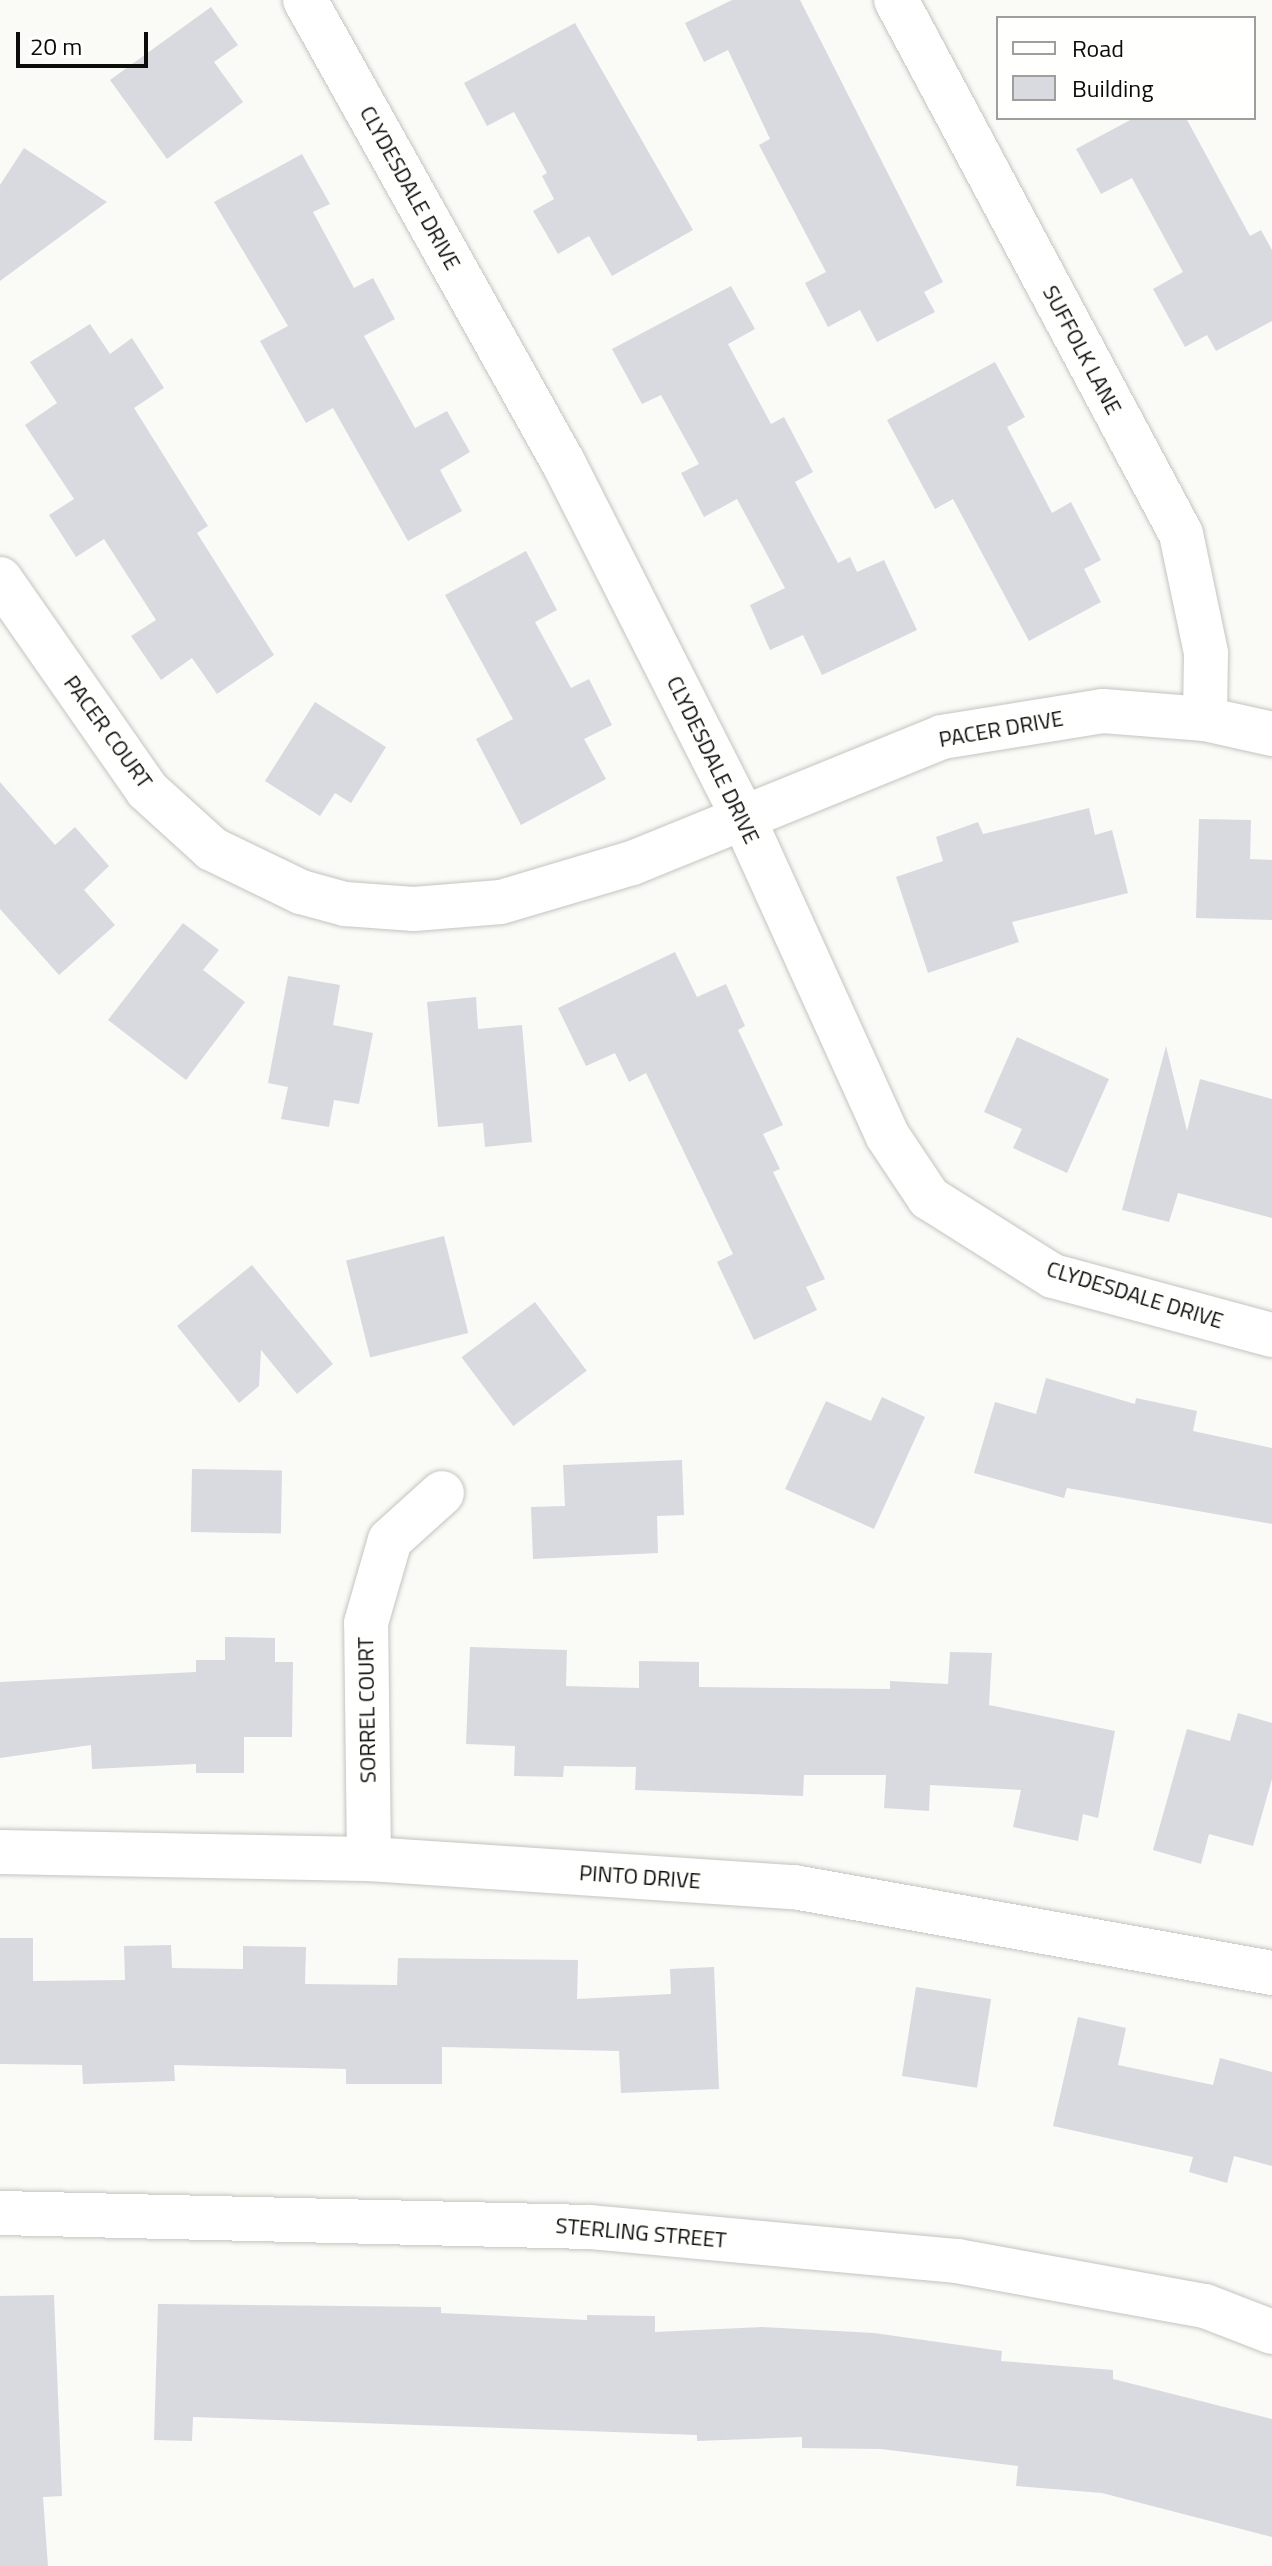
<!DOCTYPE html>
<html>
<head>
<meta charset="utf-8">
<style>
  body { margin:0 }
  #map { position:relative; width:1272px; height:2566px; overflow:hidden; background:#fafaf6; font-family:"Titillium Web",sans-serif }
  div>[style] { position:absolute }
  .building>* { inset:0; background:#d9dadf; transform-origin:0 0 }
  .roads { filter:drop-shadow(0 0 2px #c4c4c0) drop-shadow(0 0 2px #c4c4c0) }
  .minor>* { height:44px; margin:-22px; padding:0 22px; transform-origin:22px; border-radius:22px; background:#fff }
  span { translate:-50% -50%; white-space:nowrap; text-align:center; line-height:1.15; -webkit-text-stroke:8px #fffffe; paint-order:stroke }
  .street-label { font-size:22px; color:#0c0c0b }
  .legend { position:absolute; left:996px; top:16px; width:260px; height:104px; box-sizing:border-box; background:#fffffe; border:2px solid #9e9e9d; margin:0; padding:10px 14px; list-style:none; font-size:24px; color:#0c0c0b }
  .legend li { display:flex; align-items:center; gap:16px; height:40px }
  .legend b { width:40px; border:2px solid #9e9e9d }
  .scale { position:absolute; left:16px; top:32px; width:132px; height:36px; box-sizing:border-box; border:4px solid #0c0c0b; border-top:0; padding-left:10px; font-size:24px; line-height:28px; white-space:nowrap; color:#0c0c0b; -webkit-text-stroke:6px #fffffe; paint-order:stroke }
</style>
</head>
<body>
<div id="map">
  <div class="building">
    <div style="clip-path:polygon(732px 0,800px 0,943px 282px,924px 292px,935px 312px,877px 342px,860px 310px,828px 327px,805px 283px,826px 272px,759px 145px,770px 139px,728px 50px,704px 62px,685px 23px)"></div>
    <div style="clip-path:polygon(211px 7px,238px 45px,214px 62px,243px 102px,167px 159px,110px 80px)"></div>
    <div style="clip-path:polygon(575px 23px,693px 230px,612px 276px,589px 236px,558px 254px,533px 211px,554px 199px,542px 176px,547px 173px,514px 112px,487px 126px,464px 83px)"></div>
    <div style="clip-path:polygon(1134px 118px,1186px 118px,1250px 236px,1261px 230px,1272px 250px,1272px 321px,1216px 351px,1207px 335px,1185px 347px,1153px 289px,1183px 272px,1132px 178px,1101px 194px,1076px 149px)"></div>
    <div style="clip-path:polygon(24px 148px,107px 202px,0 281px,0 185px)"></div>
    <div style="clip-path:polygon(302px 154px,330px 204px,313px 212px,354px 288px,373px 278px,395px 319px,364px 336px,415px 428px,447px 411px,470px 452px,440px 470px,462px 511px,408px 541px,333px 408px,306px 423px,260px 341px,288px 326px,214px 202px)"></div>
    <div style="clip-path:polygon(731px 286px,755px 329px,728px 344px,771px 424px,784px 417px,813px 472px,795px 482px,838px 563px,850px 557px,857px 572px,884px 560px,917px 630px,822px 675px,803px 635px,770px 650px,750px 605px,785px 588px,737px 499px,704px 517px,681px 473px,699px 464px,661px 395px,642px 404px,612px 349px)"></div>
    <div style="clip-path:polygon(90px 324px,110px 354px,132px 338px,164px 388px,134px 408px,208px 526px,197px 533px,274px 655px,217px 694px,192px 658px,161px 680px,131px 636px,156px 620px,104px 539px,76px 557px,49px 515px,74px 499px,25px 425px,57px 403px,30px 362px)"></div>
    <div style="clip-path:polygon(995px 362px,1025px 417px,1007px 427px,1052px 513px,1071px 502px,1101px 560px,1084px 569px,1101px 602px,1029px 641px,953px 499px,935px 509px,887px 420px)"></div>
    <div style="clip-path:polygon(526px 551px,557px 610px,535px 622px,571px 688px,589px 679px,612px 725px,584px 739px,606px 779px,521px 825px,476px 739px,513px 719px,445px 595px)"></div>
    <div style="clip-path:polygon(315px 702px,386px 747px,351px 803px,335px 793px,320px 816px,265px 781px)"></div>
    <div style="clip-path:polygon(0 782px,55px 845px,75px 827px,109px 866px,84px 890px,115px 925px,59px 975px,0 909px)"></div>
    <div style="clip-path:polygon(1089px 808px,1095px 835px,1112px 830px,1128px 893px,1012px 922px,1019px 942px,928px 973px,896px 877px,943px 861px,936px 837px,978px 822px,983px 834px)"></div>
    <div style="clip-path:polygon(1199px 819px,1251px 820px,1250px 859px,1272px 860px,1272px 920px,1196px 918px)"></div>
    <div style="clip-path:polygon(183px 923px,219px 950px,203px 970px,245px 1002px,186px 1080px,108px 1020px)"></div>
    <div style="clip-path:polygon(675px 952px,697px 997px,726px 984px,745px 1026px,738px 1030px,783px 1125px,763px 1134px,780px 1169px,773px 1172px,825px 1279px,806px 1287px,817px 1310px,754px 1340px,717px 1262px,733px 1254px,646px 1073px,629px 1082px,615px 1053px,586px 1066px,558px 1008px)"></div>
    <div style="clip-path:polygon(288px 976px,340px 985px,333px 1025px,373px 1033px,359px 1104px,334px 1100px,329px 1127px,281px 1119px,288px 1087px,268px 1083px)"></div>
    <div style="clip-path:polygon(476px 997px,478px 1029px,522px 1025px,532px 1142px,485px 1147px,483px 1123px,438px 1127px,427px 1002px)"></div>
    <div style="clip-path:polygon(1017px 1037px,1109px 1079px,1067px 1173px,1013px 1148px,1022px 1129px,984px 1112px)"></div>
    <div style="clip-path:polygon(1166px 1046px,1187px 1131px,1200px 1079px,1272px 1099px,1272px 1218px,1178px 1193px,1169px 1222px,1122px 1210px)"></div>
    <div style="left:444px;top:1236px;width:100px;height:101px;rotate:76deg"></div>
    <div style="clip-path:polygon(252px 1265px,333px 1364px,297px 1394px,261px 1350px,259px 1386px,239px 1403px,177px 1326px)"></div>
    <div style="left:535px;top:1302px;width:86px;height:92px;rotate:53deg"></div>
    <div style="clip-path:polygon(1046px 1378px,1135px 1404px,1136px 1398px,1197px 1411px,1193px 1431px,1272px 1448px,1272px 1524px,1067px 1488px,1064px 1498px,974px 1473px,995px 1402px,1036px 1414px)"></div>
    <div style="clip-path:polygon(882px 1397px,925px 1417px,874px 1529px,785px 1489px,826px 1401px,871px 1421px)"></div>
    <div style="clip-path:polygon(682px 1460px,684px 1515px,657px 1516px,658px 1553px,533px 1559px,531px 1507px,565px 1506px,563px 1465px)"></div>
    <div style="left:192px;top:1469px;width:90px;height:63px;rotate:1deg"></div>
    <div style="clip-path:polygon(225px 1637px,275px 1638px,275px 1662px,293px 1662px,292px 1737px,244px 1737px,244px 1773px,196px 1773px,196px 1764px,92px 1769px,91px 1745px,0 1758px,0 1682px,196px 1672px,196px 1660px,225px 1660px)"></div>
    <div style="clip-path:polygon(470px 1647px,567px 1650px,566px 1686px,639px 1688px,639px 1661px,699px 1662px,699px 1687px,890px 1689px,890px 1681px,948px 1684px,950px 1652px,992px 1653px,989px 1705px,1115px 1731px,1098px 1818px,1083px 1814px,1078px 1841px,1013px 1827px,1021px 1790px,930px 1785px,929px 1811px,884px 1808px,886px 1775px,804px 1775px,803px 1796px,635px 1790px,636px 1767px,564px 1766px,563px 1777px,514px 1776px,515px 1746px,466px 1744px)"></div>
    <div style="clip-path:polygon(1238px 1713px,1272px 1723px,1272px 1779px,1253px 1846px,1209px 1834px,1201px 1864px,1153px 1850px,1187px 1729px,1230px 1741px)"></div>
    <div style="clip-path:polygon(0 1938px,33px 1938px,33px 1981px,125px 1980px,124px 1946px,171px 1945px,172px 1968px,243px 1969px,243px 1946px,306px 1947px,305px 1984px,397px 1985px,398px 1958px,578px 1960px,577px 1999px,671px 1994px,670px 1969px,714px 1967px,719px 2089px,621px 2093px,619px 2051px,442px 2047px,442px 2084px,346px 2084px,346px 2069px,174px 2065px,175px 2081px,83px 2084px,82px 2065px,0 2064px)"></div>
    <div style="left:916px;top:1987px;width:76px;height:90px;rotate:9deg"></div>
    <div style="clip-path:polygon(1078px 2017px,1126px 2028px,1118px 2065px,1213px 2085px,1220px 2058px,1272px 2072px,1272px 2166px,1234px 2156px,1227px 2183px,1189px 2172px,1193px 2157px,1053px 2126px)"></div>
    <div style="clip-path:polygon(54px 2295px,62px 2496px,43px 2497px,48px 2566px,0 2566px,0 2296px)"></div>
    <div style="clip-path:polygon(158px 2304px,441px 2307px,441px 2313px,587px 2320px,587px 2315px,655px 2316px,655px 2332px,762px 2327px,874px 2333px,1002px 2351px,1001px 2361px,1113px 2370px,1113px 2379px,1272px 2419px,1272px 2537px,1102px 2493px,1016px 2486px,1018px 2466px,881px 2449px,802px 2448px,802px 2437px,697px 2441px,697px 2435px,193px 2417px,192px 2441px,154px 2440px)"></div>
  </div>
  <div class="roads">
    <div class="minor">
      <div style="left:305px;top:0;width:531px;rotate:60.83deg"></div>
      <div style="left:564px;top:464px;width:394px;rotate:63.1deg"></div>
      <div style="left:742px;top:815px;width:351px;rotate:65.6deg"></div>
      <div style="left:887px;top:1135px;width:76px;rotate:56.3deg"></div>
      <div style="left:929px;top:1198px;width:146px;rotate:32.2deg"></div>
      <div style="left:1053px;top:1276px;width:227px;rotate:15.1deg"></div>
      <div style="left:896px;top:0;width:605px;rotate:61.91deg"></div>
      <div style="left:1181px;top:534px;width:122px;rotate:78.1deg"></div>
      <div style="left:1206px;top:653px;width:66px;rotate:90.9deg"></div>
      <div style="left:0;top:579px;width:257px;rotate:55.1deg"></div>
      <div style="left:147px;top:790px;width:88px;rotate:42.2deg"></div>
      <div style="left:212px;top:849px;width:99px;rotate:25.8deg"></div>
      <div style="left:301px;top:892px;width:46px;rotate:15.3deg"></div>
      <div style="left:345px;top:904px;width:69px;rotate:4.1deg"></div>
      <div style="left:414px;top:909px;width:87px;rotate:-4.6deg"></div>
      <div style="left:501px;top:902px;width:137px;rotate:-16.6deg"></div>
      <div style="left:632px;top:863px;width:335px;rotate:-22.1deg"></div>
      <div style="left:942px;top:737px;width:163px;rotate:-9.2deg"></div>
      <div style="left:1103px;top:711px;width:102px;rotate:4.5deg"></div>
      <div style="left:1205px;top:719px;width:69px;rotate:12.6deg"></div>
      <div style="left:0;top:1852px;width:369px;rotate:1.1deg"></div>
      <div style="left:369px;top:1859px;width:426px;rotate:3.8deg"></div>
      <div style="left:794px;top:1887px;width:486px;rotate:10.2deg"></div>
      <div style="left:369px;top:1859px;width:236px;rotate:-90.7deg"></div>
      <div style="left:366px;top:1623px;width:86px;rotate:-73.9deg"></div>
      <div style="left:390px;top:1540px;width:70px;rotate:-42.1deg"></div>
      <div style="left:0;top:2213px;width:589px;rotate:1.36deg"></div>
      <div style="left:589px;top:2227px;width:370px;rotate:5.3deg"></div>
      <div style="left:957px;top:2261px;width:252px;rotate:10.3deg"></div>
      <div style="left:1205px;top:2306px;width:72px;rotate:21.2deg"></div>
    </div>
  </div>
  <div class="street-label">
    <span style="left:410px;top:188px;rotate:61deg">CLYDESDALE DRIVE</span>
    <span style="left:1082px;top:350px;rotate:62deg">SUFFOLK LANE</span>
    <span style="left:1001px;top:729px;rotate:-10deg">PACER DRIVE</span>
    <span style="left:108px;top:732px;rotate:54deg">PACER COURT</span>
    <span style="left:713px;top:760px;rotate:64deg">CLYDESDALE DRIVE</span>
    <span style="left:1135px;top:1295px;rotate:17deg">CLYDESDALE DRIVE</span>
    <span style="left:367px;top:1710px;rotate:-91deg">SORREL COURT</span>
    <span style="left:640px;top:1877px;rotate:4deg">PINTO DRIVE</span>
    <span style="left:641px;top:2233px;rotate:5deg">STERLING STREET</span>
  </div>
  <ul class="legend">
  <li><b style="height:10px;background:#fff"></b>Road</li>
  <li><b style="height:22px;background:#d9dadf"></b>Building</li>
  </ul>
  <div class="scale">20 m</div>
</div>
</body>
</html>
